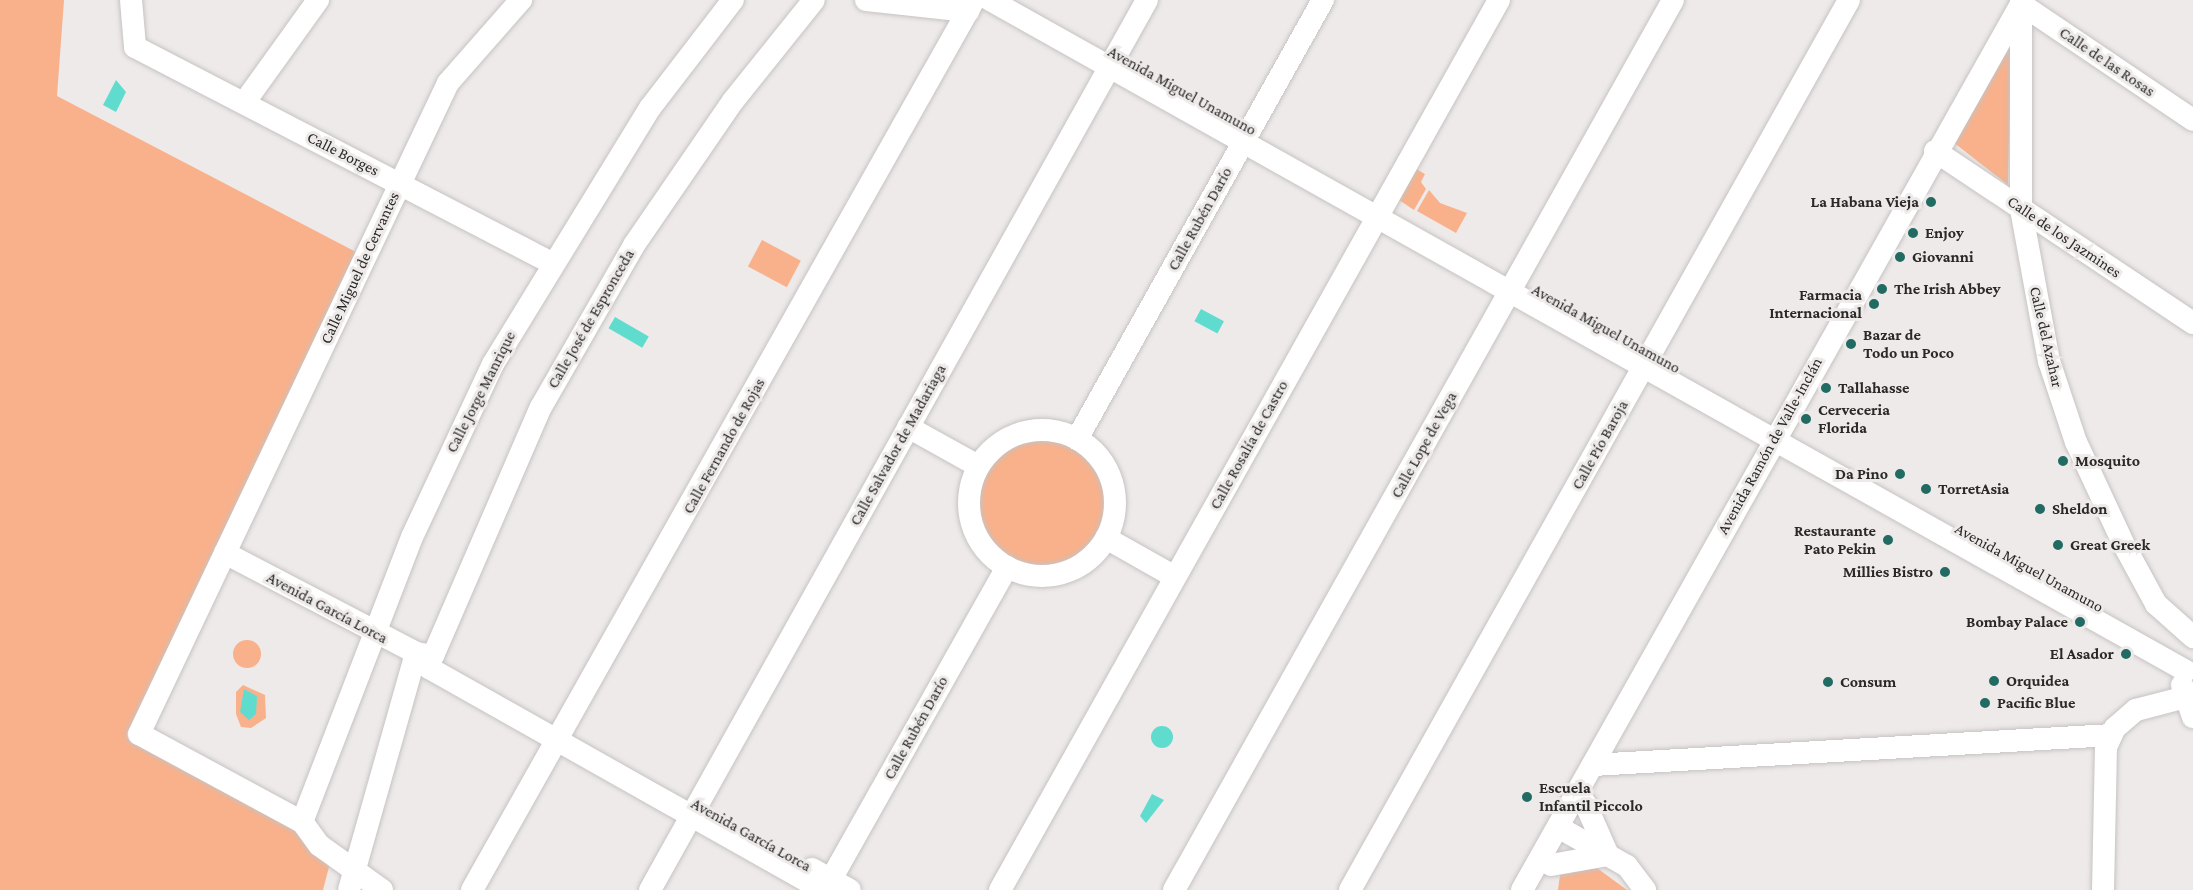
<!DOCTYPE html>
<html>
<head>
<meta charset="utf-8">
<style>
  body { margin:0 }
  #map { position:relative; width:2193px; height:890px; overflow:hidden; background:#eeeae9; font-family:"Crimson Pro",serif }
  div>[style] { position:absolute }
  .green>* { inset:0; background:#f8b18b; transform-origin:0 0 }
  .round { border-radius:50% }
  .water>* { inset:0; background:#60dccf; transform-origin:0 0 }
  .roads { filter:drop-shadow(0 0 2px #c6c3c2) drop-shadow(0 0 2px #c6c3c2) }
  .minor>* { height:22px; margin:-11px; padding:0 11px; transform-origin:11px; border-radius:11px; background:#fff }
  .minor>.ring { margin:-11px; padding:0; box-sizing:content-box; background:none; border:22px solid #fff; border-radius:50% }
  .dots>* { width:16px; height:16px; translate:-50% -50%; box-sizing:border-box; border:3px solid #eeeae9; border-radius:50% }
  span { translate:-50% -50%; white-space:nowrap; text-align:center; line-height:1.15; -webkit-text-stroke:6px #eeeae9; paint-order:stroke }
  .street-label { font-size:16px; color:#2a2928 }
  .poi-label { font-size:16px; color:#2a2928; font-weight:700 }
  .right { translate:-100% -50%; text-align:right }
  .left { translate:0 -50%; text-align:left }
</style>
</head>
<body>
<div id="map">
  <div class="green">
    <div style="clip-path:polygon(0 0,64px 0,57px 96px,356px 252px,131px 736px,285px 820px,331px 859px,323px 890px,0 890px)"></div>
    <div style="clip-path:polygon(2006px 47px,2011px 48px,2008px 185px,1953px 142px)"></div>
    <div style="clip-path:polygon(1416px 169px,1425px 174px,1421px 182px,1426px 189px,1414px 210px,1399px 200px)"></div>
    <div style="clip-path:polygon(1429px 190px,1440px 203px,1467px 213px,1456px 233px,1417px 211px)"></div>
    <div style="left:762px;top:240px;width:44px;height:30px;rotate:28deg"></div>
    <div class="round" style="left:978px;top:439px;width:128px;height:128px"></div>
    <div class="round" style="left:233px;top:640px;width:28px;height:28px"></div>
    <div style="clip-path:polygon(243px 685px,265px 695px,266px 718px,251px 728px,241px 727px,236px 714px,236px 692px)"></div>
    <div style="clip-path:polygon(1597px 868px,1627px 890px,1558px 890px,1560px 875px)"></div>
  </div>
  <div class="water">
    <div style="clip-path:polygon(116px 80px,126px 92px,116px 112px,103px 105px)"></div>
    <div style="left:1201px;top:309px;width:26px;height:14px;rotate:28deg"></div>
    <div style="left:615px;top:317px;width:39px;height:13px;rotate:30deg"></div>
    <div style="clip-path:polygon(244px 689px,257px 696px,256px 714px,249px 720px,240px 712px)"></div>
    <div class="round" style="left:1151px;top:726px;width:22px;height:22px"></div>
    <div style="clip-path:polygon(1152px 794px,1164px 800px,1146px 823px,1140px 816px)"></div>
  </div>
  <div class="roads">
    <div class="minor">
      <div style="left:131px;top:0;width:47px;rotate:85.1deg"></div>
      <div style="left:135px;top:47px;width:467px;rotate:27.4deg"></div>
      <div style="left:866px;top:0;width:103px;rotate:6.2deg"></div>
      <div style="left:990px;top:0;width:1371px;rotate:29.29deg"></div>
      <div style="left:2021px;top:1px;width:208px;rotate:90deg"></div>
      <div style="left:2021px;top:209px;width:155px;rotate:79.6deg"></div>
      <div style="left:2049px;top:361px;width:85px;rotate:71.6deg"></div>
      <div style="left:2076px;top:442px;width:116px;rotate:65deg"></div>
      <div style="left:2125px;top:547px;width:65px;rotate:61.5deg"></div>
      <div style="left:2156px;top:604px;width:50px;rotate:41.7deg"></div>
      <div style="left:2021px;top:4px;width:207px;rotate:34deg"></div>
      <div style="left:244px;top:103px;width:127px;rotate:-54.3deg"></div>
      <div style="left:1935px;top:151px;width:310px;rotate:33.7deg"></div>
      <div style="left:908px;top:427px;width:80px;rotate:29.1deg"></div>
      <div class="ring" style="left:969px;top:430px;width:124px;height:124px"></div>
      <div style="left:1077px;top:439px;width:503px;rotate:-60.74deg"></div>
      <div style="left:1106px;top:538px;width:79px;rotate:29.5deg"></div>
      <div style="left:225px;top:553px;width:520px;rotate:-64.62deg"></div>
      <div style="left:448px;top:83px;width:111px;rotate:-48.7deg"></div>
      <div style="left:2182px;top:685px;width:34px;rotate:71deg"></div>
      <div style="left:1593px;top:765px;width:519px;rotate:-3.31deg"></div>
      <div style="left:1585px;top:803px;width:57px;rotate:66.1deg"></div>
      <div style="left:302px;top:822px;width:305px;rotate:-68.9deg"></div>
      <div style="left:412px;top:537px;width:191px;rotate:-64.9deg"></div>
      <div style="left:493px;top:364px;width:300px;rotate:-58.5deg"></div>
      <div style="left:650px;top:108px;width:136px;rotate:-52.5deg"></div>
      <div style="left:1558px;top:827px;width:79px;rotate:29.5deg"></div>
      <div style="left:1627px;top:866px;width:30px;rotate:53deg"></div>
      <div style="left:1551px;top:865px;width:58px;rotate:-10deg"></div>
      <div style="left:812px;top:869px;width:43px;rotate:28.9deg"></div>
      <div style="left:349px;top:890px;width:246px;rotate:-74.2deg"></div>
      <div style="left:416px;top:653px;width:17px;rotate:10deg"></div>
      <div style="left:433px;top:656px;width:271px;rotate:-66.6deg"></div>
      <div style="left:541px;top:407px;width:187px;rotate:-60.1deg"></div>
      <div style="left:634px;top:245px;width:175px;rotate:-55.5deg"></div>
      <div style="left:733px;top:101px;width:129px;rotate:-51.3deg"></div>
      <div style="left:382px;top:890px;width:77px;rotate:-144.5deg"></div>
      <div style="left:319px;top:845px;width:29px;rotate:-126deg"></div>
      <div style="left:302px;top:822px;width:185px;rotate:-151.6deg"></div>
      <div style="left:139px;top:734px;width:200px;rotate:-64.6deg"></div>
      <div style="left:225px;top:553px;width:216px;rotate:27.6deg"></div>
      <div style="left:416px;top:653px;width:20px;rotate:49deg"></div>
      <div style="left:429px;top:668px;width:452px;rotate:29.4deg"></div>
      <div style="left:472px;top:890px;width:1022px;rotate:-60.58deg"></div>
      <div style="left:650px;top:890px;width:1019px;rotate:-60.82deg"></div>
      <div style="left:825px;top:890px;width:371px;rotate:-60.6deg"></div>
      <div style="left:1000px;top:890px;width:1020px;rotate:-60.72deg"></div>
      <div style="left:1174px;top:890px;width:1020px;rotate:-60.72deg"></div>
      <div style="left:1350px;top:890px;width:1020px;rotate:-60.72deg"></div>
      <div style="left:1522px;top:890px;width:1017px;rotate:-60.61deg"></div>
      <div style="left:2103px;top:890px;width:143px;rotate:-88.8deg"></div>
      <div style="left:2106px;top:747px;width:21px;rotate:-65deg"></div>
      <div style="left:2115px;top:728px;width:28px;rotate:-41deg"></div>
      <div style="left:2136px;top:710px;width:48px;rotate:-14.6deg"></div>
    </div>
  </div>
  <div class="dots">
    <div style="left:1931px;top:202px;background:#216b63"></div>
    <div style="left:1913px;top:233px;background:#216b63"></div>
    <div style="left:1900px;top:257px;background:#216b63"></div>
    <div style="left:1882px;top:289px;background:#216b63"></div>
    <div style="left:1874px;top:304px;background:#216b63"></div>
    <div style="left:1851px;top:344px;background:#216b63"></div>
    <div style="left:1826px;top:388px;background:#216b63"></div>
    <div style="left:1806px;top:419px;background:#216b63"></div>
    <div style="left:2063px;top:461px;background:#216b63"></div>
    <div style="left:1900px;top:474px;background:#216b63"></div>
    <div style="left:1926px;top:489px;background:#216b63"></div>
    <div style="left:2040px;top:509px;background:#216b63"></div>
    <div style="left:1888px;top:540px;background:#216b63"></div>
    <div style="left:2058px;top:545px;background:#216b63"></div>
    <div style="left:1945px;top:572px;background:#216b63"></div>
    <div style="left:2080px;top:622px;background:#216b63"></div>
    <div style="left:2126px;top:654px;background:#216b63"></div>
    <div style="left:1994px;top:681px;background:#216b63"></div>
    <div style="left:1828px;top:682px;background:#216b63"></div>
    <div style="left:1985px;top:703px;background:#216b63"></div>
    <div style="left:1527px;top:797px;background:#216b63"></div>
  </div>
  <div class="street-label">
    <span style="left:2107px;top:62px;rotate:34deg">Calle de las Rosas</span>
    <span style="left:1182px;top:91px;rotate:29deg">Avenida Miguel Unamuno</span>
    <span style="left:343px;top:154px;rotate:27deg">Calle Borges</span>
    <span style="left:1200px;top:219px;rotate:-61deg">Calle Rubén Darío</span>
    <span style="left:2064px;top:237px;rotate:34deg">Calle de los Jazmines</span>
    <span style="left:360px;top:268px;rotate:-65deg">Calle Miguel de Cervantes</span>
    <span style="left:591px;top:319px;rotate:-60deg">Calle José de Espronceda</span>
    <span style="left:1606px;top:329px;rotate:29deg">Avenida Miguel Unamuno</span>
    <span style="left:2046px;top:337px;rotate:77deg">Calle del Azahar</span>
    <span style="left:481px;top:392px;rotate:-63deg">Calle Jorge Manrique</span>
    <span style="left:898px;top:445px;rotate:-61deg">Calle Salvador de Madariaga</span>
    <span style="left:1249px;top:445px;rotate:-61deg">Calle Rosalía de Castro</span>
    <span style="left:1424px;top:445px;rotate:-61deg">Calle Lope de Vega</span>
    <span style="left:1600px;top:445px;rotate:-61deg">Calle Pío Baroja</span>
    <span style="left:724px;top:446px;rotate:-61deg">Calle Fernando de Rojas</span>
    <span style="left:1770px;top:446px;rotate:-61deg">Avenida Ramón de Valle-Inclán</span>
    <span style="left:2029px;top:568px;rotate:29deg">Avenida Miguel Unamuno</span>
    <span style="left:327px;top:608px;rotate:28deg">Avenida García Lorca</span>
    <span style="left:916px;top:728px;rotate:-61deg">Calle Rubén Darío</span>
    <span style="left:751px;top:835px;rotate:29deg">Avenida García Lorca</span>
  </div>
  <div class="poi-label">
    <span class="right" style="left:1919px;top:202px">La Habana Vieja</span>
    <span class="left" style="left:1925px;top:233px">Enjoy</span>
    <span class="left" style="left:1912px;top:257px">Giovanni</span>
    <span class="left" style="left:1894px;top:289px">The Irish Abbey</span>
    <span class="right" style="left:1862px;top:304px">Farmacia<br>Internacional</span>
    <span class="left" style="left:1863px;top:344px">Bazar de<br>Todo un Poco</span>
    <span class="left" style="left:1838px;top:388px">Tallahasse</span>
    <span class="left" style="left:1818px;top:419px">Cerveceria<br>Florida</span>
    <span class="left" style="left:2075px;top:461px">Mosquito</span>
    <span class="right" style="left:1888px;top:474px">Da Pino</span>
    <span class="left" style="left:1938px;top:489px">TorretAsia</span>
    <span class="left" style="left:2052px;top:509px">Sheldon</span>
    <span class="right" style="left:1876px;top:540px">Restaurante<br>Pato Pekin</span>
    <span class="left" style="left:2070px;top:545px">Great Greek</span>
    <span class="right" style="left:1933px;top:572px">Millies Bistro</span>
    <span class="right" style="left:2068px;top:622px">Bombay Palace</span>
    <span class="right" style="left:2114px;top:654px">El Asador</span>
    <span class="left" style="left:2006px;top:681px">Orquidea</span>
    <span class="left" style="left:1840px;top:682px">Consum</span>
    <span class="left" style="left:1997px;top:703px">Pacific Blue</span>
    <span class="left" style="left:1539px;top:797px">Escuela<br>Infantil Piccolo</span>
  </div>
</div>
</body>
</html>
